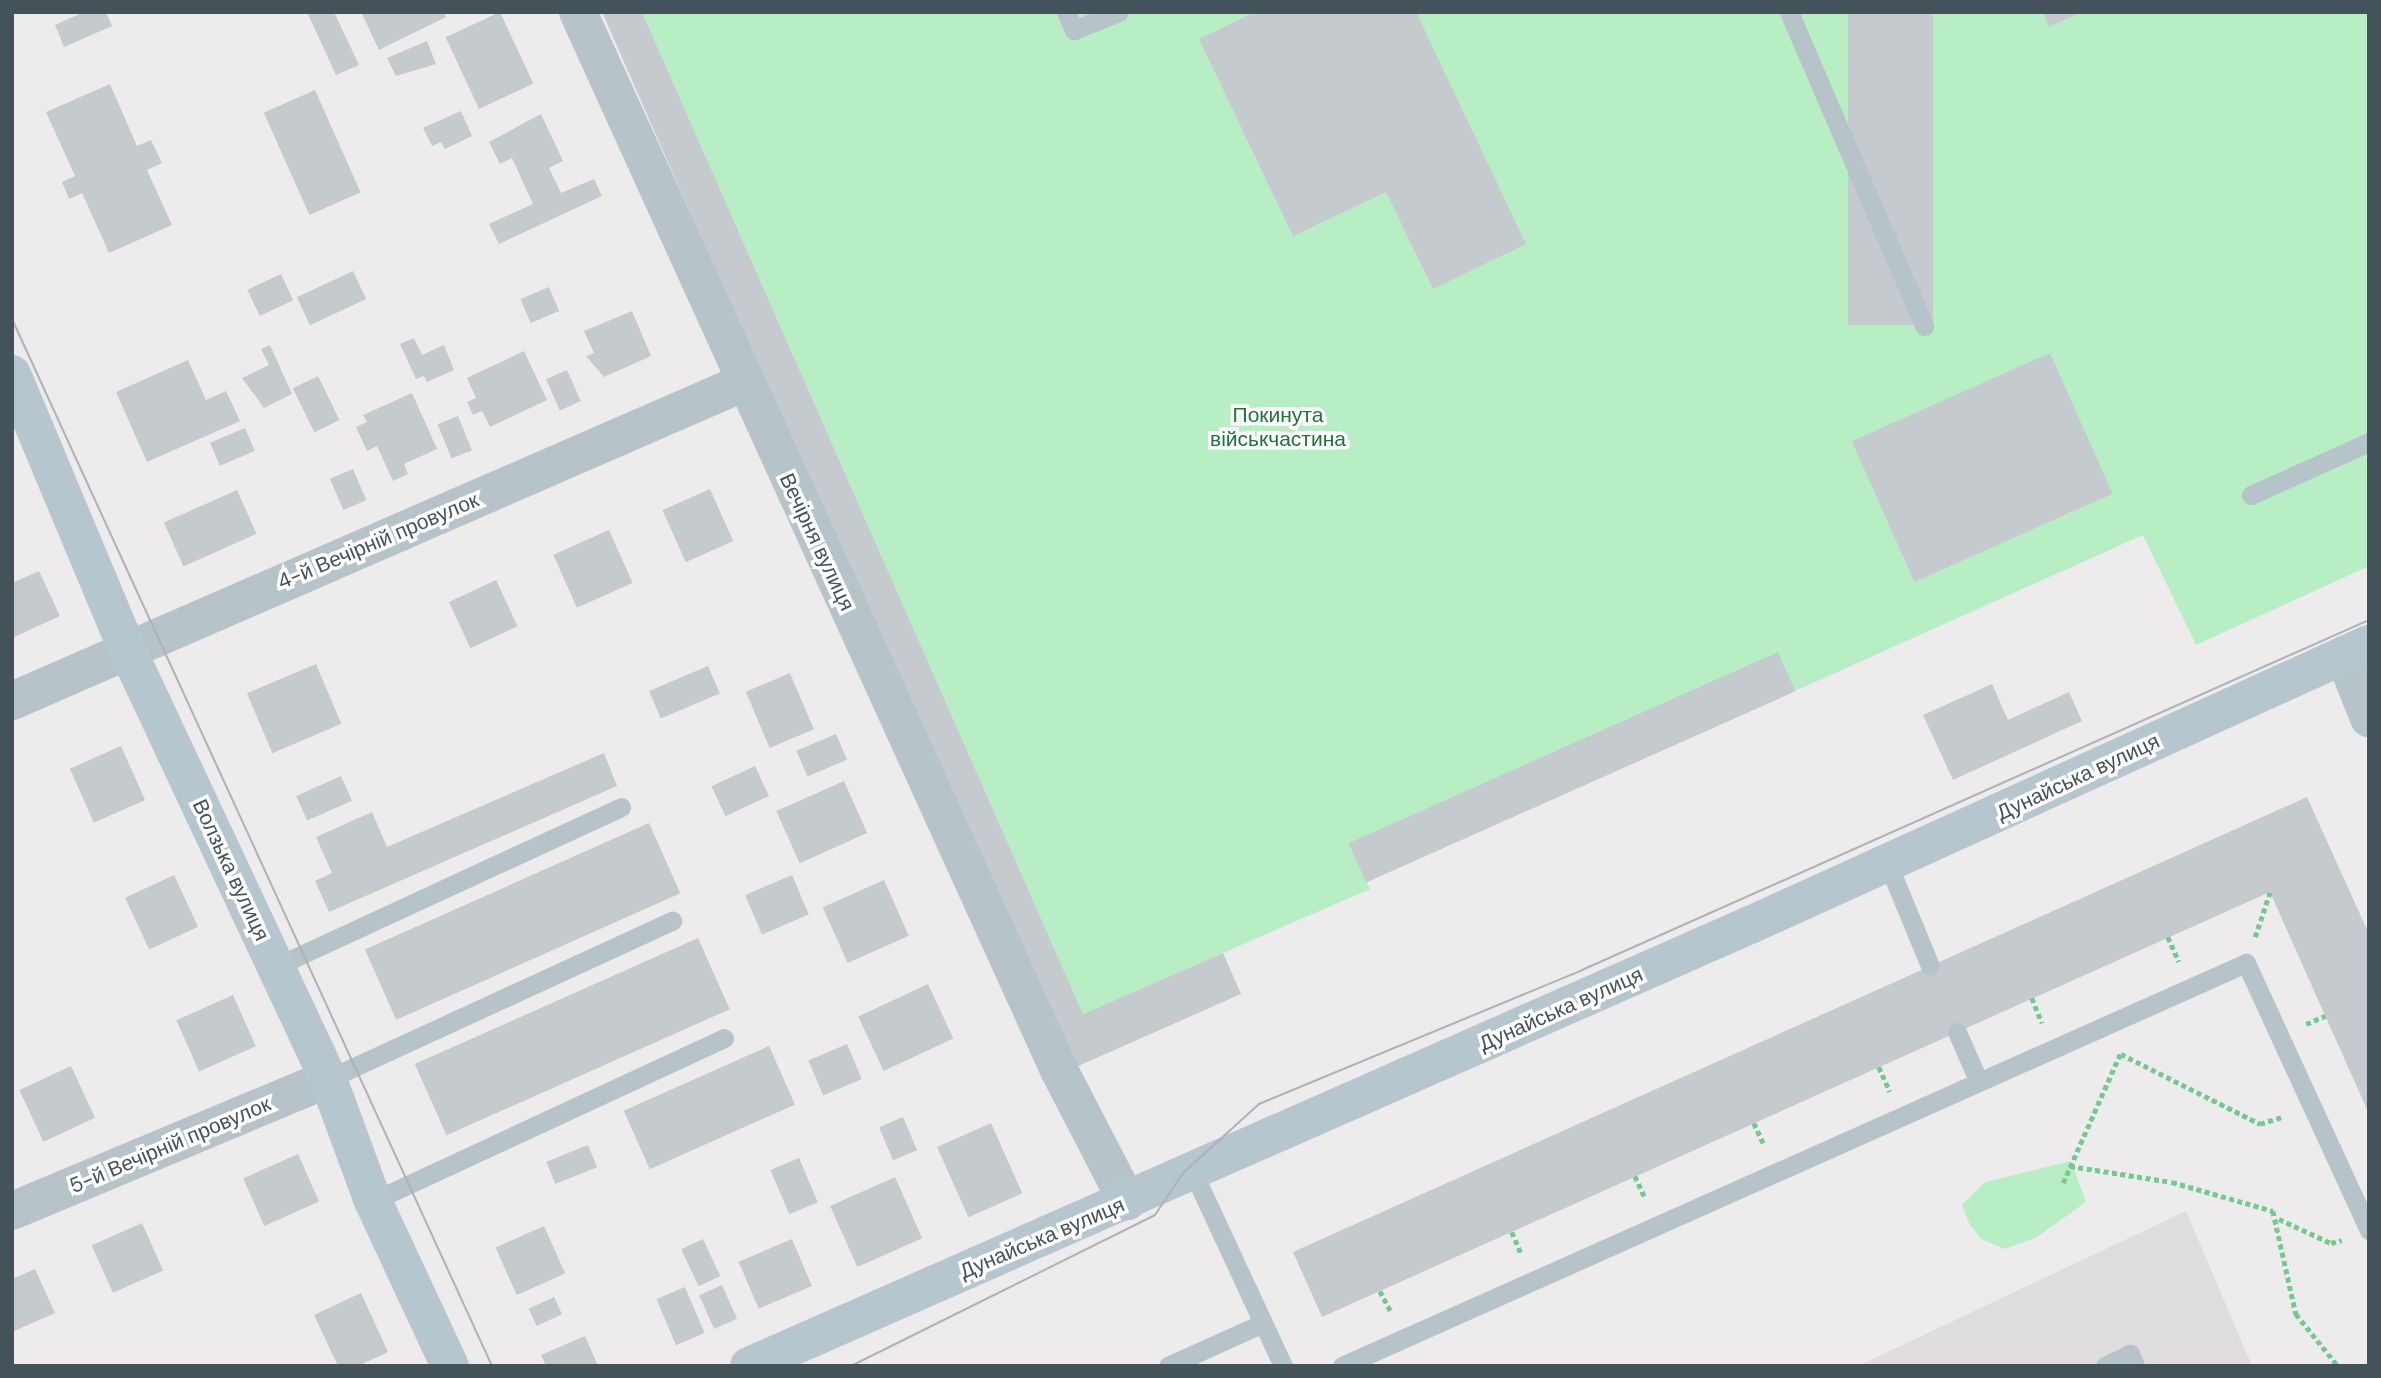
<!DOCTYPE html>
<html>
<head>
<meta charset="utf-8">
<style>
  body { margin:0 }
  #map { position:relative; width:2381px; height:1378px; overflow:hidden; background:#eeebec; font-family:"DM Sans",sans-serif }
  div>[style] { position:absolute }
  .education>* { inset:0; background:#dfdcde }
  .green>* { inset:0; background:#b8eec3 }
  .building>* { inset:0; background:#c5cacf; transform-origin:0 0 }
  .path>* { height:4.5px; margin-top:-2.25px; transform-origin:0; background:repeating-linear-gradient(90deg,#70cc8e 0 5px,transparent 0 8.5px) }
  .lane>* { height:19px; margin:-9.5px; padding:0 9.5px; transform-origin:9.5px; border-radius:9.5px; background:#b6c3c9 }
  .street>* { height:38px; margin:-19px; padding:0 19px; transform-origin:19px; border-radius:19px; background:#b6c3c9 }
  .secondary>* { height:38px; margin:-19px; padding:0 19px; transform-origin:19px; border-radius:19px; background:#b6c6ce }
  .tram>* { height:2px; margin:-1px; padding:0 1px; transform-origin:1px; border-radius:1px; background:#adb2b6 }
  span { translate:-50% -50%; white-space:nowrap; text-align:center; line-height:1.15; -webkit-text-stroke:7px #fff; paint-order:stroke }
  .park-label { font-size:21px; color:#157935 }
  .street-label { font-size:21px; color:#445359 }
  .frame { position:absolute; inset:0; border:14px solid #445359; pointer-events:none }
</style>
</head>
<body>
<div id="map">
  <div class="education">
    <div style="clip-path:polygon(2186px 1211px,2252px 1366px,1858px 1366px)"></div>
  </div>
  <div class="green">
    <div style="clip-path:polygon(642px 12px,2369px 12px,2369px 566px,2196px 645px,2143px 535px,1795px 691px,1777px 653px,1352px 850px,1370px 889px,1083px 1014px)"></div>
    <div style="clip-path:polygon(2071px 1161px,2086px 1202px,2037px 1237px,2005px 1249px,1981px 1239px,1969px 1223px,1962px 1205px,1985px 1182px)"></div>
  </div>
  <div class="building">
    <div style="clip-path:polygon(84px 12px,106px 12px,112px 26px,64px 47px,55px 25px)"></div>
    <div style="clip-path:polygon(307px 12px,334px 12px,359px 65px,336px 75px)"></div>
    <div style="clip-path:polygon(367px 12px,444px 12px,446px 17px,379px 50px,362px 14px)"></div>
    <div style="left:500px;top:12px;width:79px;height:60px;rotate:65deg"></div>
    <div style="clip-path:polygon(602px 12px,642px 12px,1083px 1014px,1223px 953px,1241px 994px,1067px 1071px)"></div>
    <div style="clip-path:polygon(1255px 12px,1416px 12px,1526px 244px,1433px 289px,1386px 192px,1293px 236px,1199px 39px)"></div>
    <div style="left:1848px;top:12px;width:85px;height:313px"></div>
    <div style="clip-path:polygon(2043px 12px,2081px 12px,2049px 27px)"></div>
    <div style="clip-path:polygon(427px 41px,436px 64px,396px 76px,387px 58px)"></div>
    <div style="clip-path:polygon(110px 84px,137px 146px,151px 140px,162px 163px,147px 170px,172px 225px,109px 253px,82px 193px,69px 199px,62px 182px,75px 176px,46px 112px)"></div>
    <div style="left:315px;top:90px;width:112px;height:56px;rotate:66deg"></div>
    <div style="clip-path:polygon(461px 111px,472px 136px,445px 149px,441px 142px,432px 146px,423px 128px)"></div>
    <div style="clip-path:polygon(541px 114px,563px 161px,549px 168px,561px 193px,594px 179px,602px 196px,499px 244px,489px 224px,533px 204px,512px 158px,500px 164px,489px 142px)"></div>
    <div style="left:353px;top:271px;width:31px;height:62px;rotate:65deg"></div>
    <div style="left:281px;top:274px;width:29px;height:37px;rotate:65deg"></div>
    <div style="left:549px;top:287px;width:26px;height:31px;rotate:67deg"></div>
    <div style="clip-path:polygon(632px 311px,651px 356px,604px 377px,586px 356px,594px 353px,584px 331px)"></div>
    <div style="clip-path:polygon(414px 338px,422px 355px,444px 345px,454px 370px,427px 382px,424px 376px,416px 379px,400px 344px)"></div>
    <div style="clip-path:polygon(270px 345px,292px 394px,264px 408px,242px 378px,269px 365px,261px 349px)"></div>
    <div style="clip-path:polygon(524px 351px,547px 400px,490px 427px,482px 411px,473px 415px,467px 402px,476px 398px,467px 378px)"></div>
    <div style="left:2050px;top:353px;width:154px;height:217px;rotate:66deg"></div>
    <div style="clip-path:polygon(188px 360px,206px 400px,226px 391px,240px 421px,147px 462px,116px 392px)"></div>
    <div style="left:567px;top:370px;width:34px;height:23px;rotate:66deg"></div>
    <div style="left:318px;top:376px;width:49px;height:28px;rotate:64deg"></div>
    <div style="clip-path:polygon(412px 393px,437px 449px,404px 464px,408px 474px,393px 481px,377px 446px,367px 451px,356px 427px,367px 422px,363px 415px)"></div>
    <div style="left:458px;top:416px;width:37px;height:22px;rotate:68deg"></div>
    <div style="left:245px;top:428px;width:25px;height:38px;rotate:67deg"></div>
    <div style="left:353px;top:469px;width:34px;height:25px;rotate:67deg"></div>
    <div style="left:710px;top:489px;width:57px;height:52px;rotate:66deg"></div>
    <div style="left:237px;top:490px;width:48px;height:80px;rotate:66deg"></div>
    <div style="left:609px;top:530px;width:58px;height:61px;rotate:66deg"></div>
    <div style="clip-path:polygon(39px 571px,60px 616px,12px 638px,12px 583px)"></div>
    <div style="left:496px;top:580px;width:51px;height:52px;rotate:65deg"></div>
    <div style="left:1778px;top:652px;width:43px;height:470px;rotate:66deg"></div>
    <div style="left:316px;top:664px;width:65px;height:75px;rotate:67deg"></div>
    <div style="left:708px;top:666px;width:30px;height:64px;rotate:67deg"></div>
    <div style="left:790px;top:673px;width:61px;height:48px;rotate:67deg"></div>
    <div style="clip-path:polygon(1992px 684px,2008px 720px,2069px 692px,2082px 721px,1953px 780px,1923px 715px)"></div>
    <div style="left:836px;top:734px;width:28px;height:43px;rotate:67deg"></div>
    <div style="left:121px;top:746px;width:59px;height:56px;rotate:66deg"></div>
    <div style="clip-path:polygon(604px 753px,617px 786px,329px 912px,315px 881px,332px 873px,316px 837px,372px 812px,387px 847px)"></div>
    <div style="left:755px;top:766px;width:33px;height:48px;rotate:65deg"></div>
    <div style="left:341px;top:776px;width:27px;height:49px;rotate:66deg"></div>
    <div style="left:844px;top:781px;width:57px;height:74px;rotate:66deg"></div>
    <div style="clip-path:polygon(2307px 797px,2369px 934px,2369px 1114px,2270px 892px,1322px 1317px,1293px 1252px)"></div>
    <div style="left:649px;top:823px;width:77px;height:311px;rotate:66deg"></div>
    <div style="left:174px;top:875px;width:57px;height:54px;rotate:65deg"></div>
    <div style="left:792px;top:875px;width:43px;height:51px;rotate:67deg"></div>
    <div style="left:884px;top:880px;width:61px;height:67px;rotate:66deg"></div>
    <div style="left:698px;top:938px;width:78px;height:310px;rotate:66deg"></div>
    <div style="left:928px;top:984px;width:60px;height:77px;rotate:65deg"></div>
    <div style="left:233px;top:995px;width:56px;height:62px;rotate:66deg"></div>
    <div style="left:847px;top:1044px;width:38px;height:42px;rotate:67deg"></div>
    <div style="left:769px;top:1046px;width:64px;height:159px;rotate:66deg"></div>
    <div style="left:71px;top:1066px;width:57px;height:57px;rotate:65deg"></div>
    <div style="left:903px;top:1117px;width:36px;height:26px;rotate:67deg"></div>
    <div style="left:991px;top:1123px;width:77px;height:59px;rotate:66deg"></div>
    <div style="left:588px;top:1145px;width:24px;height:45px;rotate:68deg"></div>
    <div style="left:298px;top:1154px;width:52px;height:60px;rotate:66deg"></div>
    <div style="left:799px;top:1158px;width:48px;height:31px;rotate:67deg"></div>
    <div style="left:895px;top:1177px;width:67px;height:71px;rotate:66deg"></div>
    <div style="left:142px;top:1223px;width:52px;height:55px;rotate:66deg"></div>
    <div style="left:544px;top:1226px;width:52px;height:53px;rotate:66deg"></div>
    <div style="left:703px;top:1239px;width:41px;height:24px;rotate:65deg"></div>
    <div style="left:792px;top:1239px;width:51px;height:58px;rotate:67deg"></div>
    <div style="clip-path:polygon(35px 1269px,55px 1313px,12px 1332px,12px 1279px)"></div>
    <div style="left:722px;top:1285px;width:37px;height:25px;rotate:66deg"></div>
    <div style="left:685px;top:1287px;width:50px;height:31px;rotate:67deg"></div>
    <div style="clip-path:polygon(361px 1293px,388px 1352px,358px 1366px,338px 1366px,314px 1315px)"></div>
    <div style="left:554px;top:1297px;width:19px;height:28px;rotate:65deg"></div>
    <div style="clip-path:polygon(585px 1336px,598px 1366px,546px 1366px,541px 1355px)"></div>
  </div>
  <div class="path">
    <div style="left:2168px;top:937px;width:27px;rotate:66deg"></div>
    <div style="left:2255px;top:937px;width:47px;rotate:-71.6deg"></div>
    <div style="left:2032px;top:998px;width:27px;rotate:68deg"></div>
    <div style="left:2306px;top:1024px;width:21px;rotate:-23deg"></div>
    <div style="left:2121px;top:1054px;width:156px;rotate:26.7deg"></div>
    <div style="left:2260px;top:1124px;width:25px;rotate:-18deg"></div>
    <div style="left:1879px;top:1067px;width:27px;rotate:66deg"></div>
    <div style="left:1754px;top:1123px;width:23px;rotate:65deg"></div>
    <div style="left:2070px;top:1166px;width:103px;rotate:8.9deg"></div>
    <div style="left:2172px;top:1182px;width:105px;rotate:16deg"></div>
    <div style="left:2273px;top:1211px;width:106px;rotate:77.4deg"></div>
    <div style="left:2296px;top:1314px;width:67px;rotate:51.1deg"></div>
    <div style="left:1635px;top:1176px;width:23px;rotate:65deg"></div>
    <div style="left:2063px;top:1183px;width:143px;rotate:-66.1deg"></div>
    <div style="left:2279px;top:1219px;width:57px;rotate:24.8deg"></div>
    <div style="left:2331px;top:1243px;width:11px;rotate:-15deg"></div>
    <div style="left:1512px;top:1232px;width:23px;rotate:67deg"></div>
    <div style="left:1380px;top:1291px;width:24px;rotate:62deg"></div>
  </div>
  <div class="lane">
    <div style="left:1066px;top:12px;width:20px;rotate:66deg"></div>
    <div style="left:1074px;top:30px;width:48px;rotate:-21.8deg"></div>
    <div style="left:1789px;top:12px;width:342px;rotate:66.7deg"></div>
    <div style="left:2251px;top:495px;width:129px;rotate:-24.2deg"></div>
    <div style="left:1888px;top:864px;width:110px;rotate:67.6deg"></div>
    <div style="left:277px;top:966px;width:379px;rotate:-24.8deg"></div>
    <div style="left:1957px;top:1032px;width:52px;rotate:66.4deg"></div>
    <div style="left:328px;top:1079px;width:379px;rotate:-24.7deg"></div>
    <div style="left:1193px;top:1172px;width:214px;rotate:65.1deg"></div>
    <div style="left:373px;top:1201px;width:387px;rotate:-24.9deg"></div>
    <div style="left:1168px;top:1366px;width:104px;rotate:-24.4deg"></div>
    <div style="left:1342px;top:1366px;width:990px;rotate:-24.03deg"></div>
    <div style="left:2246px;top:963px;width:294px;rotate:65.3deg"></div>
    <div style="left:2105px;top:1366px;width:28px;rotate:-26deg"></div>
    <div style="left:2130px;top:1354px;width:13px;rotate:67deg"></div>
  </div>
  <div class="street">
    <div style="left:578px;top:12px;width:1162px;rotate:65.55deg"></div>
    <div style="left:1059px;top:1070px;width:148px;rotate:62.6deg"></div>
    <div style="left:2344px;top:655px;width:68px;rotate:68.4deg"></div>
    <div style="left:12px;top:701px;width:799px;rotate:-23.52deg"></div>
    <div style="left:12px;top:1211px;width:342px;rotate:-22.7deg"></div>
  </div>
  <div class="secondary">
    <div style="left:12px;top:374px;width:298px;rotate:67.3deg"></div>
    <div style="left:127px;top:649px;width:475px;rotate:64.9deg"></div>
    <div style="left:328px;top:1079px;width:130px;rotate:69.8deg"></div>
    <div style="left:373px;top:1201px;width:182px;rotate:65deg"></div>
    <div style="left:749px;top:1366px;width:1094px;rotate:-23.78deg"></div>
    <div style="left:1750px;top:925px;width:680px;rotate:-24.42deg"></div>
  </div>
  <div class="tram">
    <div style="left:12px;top:319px;width:1152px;rotate:65.37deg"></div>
    <div style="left:851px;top:1366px;width:339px;rotate:-26.4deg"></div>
    <div style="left:1155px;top:1215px;width:50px;rotate:-56.3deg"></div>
    <div style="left:1183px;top:1173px;width:103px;rotate:-42.2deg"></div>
    <div style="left:1259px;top:1104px;width:350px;rotate:-22.5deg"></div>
    <div style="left:1582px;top:970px;width:861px;rotate:-23.98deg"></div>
  </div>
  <div class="park-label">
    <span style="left:1278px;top:427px">Покинута<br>військчастина</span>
  </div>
  <div class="street-label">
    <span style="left:378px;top:541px;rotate:-23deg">4-й Вечірній провулок</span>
    <span style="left:817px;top:542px;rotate:65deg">Вечірня вулиця</span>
    <span style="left:2078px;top:777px;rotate:-25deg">Дунайська вулиця</span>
    <span style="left:231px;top:870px;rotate:65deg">Волзька вулиця</span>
    <span style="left:1561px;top:1009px;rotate:-24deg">Дунайська вулиця</span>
    <span style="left:170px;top:1145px;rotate:-23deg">5-й Вечірній провулок</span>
    <span style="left:1042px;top:1238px;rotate:-23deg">Дунайська вулиця</span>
  </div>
  <div class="frame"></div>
</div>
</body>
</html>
